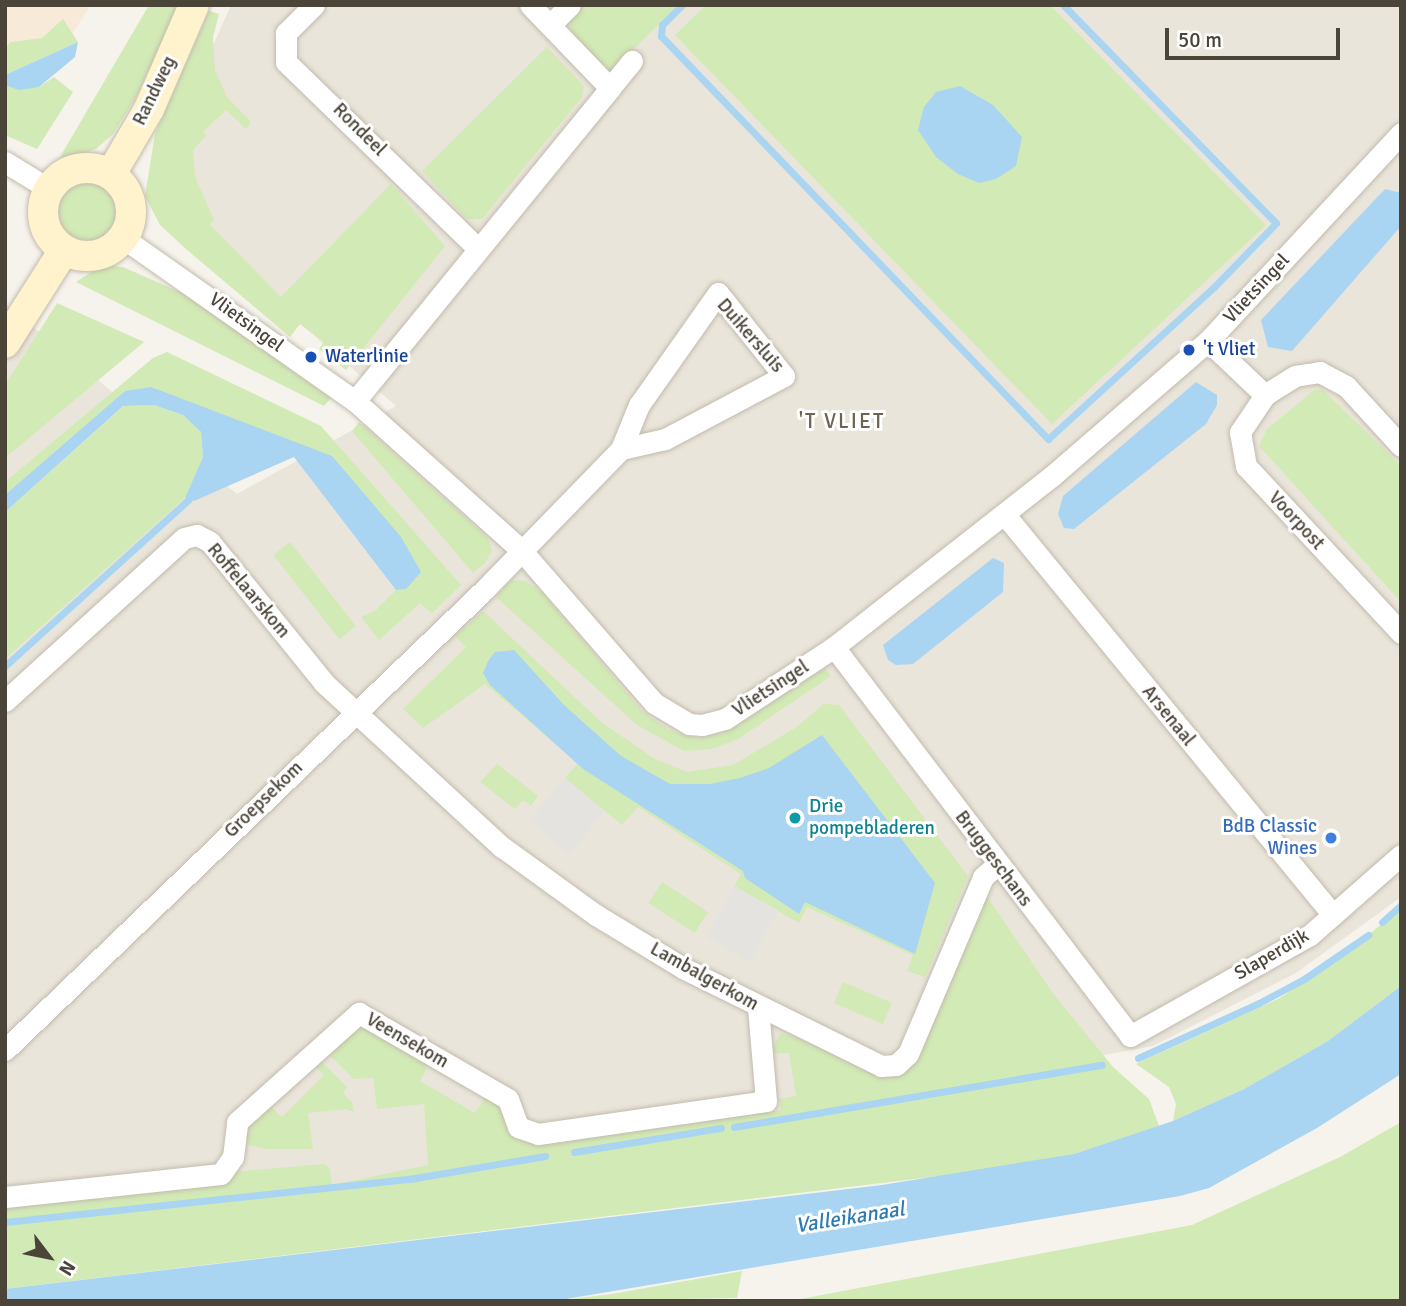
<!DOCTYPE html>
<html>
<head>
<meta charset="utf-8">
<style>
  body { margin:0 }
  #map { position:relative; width:1406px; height:1306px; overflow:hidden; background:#f6f3ec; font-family:Signika,sans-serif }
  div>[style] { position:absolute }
  .residential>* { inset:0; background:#eae5da }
  .commercial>* { inset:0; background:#f7ead8 }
  .green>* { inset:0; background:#d2eab5; transform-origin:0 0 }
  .round { border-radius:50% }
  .parking>* { inset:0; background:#e5e3e0; transform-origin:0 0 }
  .water>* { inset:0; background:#a9d4f2 }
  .stream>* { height:7px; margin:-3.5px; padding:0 3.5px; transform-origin:3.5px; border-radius:3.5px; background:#a9d4f2 }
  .roads { filter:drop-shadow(0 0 2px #c2bbae) drop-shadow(0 0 2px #c2bbae) }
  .minor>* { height:21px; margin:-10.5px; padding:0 10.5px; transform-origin:10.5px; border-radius:10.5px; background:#fff }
  .secondary>* { height:30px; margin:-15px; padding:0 15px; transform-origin:15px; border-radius:15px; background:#fff3cd }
  .secondary>.ring { margin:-15px; padding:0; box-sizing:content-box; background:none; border:30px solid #fff3cd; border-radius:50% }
  .dots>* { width:19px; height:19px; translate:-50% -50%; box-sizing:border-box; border:4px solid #fff; border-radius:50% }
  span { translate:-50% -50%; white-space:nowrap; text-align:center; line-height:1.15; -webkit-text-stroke:6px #fff; paint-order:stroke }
  .street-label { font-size:19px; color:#4b4439 }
  .transit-label { font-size:19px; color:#164399 }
  .left { translate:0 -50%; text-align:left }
  .culture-label { font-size:19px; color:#0d838f }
  .shop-label { font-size:19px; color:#366cbe }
  .right { translate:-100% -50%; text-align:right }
  .neighbourhood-label { font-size:21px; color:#6e6250; letter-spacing:2px }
  .water-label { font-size:21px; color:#2e7ab2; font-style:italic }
  .frame { position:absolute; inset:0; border:7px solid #4b4439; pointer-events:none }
  .north { position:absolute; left:14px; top:1222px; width:70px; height:70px; -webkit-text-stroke:5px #fff; paint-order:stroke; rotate:122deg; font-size:19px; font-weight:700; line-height:28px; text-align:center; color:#4b4439 }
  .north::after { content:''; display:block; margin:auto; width:24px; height:32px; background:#4b4439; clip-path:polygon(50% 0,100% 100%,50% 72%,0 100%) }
  .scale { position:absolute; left:1165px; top:28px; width:175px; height:32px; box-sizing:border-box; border:4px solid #4b4439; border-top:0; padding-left:9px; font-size:21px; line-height:24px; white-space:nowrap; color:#4b4439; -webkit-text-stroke:5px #fff; paint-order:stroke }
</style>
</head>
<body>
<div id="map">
  <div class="residential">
    <div style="clip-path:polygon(231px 5px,1401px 5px,1401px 897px,1296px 973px,1153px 1046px,5px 1255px,5px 304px,237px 494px,396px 406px,178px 219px,159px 167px)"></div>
  </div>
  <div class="commercial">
    <div style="clip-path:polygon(5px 5px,91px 5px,71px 36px,5px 64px)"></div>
  </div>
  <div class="green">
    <div style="clip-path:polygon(149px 5px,180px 5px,135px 99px,113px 134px,96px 149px,70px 159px,60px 157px)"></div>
    <div style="clip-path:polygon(583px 5px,678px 5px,609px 74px,571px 34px,570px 18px)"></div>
    <div style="clip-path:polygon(706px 5px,1050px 5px,1266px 225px,1052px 424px,675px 35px)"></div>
    <div style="clip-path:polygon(209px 11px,219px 14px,213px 37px,215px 70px,227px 97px,251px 122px,246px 129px,226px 110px,203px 132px,206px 136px,193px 150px,195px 177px,214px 220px,210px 225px,281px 297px,391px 184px,445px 246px,346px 370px,319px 349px,324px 342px,300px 324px,290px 337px,186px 249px,160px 225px,145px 196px,155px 134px)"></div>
    <div style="clip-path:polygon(63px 19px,78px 42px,5px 75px,5px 48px,11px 42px,42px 38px)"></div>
    <div style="clip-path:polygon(547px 47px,584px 86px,582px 97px,482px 219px,467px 219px,422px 171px)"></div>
    <div style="clip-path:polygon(54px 77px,73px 92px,37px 149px,5px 135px,5px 84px,39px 87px)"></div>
    <div class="round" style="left:58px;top:183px;width:58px;height:58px"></div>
    <div style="clip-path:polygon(102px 265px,123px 267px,198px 300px,331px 398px,324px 406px,76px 282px)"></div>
    <div style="clip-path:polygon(57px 303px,144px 342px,5px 458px,5px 385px)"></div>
    <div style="clip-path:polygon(167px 352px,321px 426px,461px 585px,432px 613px,420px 603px,379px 640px,361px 617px,375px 611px,396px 590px,406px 589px,332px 456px,125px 391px,5px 495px,5px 482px,153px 358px)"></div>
    <div style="clip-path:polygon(1322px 389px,1401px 466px,1401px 602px,1259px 446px,1267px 429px,1313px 391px)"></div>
    <div style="clip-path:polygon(154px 405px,183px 415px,201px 432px,203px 457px,185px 498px,5px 659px,5px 512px,124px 406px)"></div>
    <div style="clip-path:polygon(359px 422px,488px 538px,492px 550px,485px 563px,473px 573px,352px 431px)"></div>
    <div style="left:290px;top:542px;width:107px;height:21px;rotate:52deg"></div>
    <div style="clip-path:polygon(511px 580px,525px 581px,541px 591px,642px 711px,669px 730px,695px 738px,721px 734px,825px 668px,831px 676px,738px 739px,712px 749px,684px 751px,637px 725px,496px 597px)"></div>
    <div style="clip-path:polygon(483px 611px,601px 722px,655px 759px,687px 772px,733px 765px,795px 728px,824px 704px,839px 705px,968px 876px,925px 977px,907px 971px,913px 955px,807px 907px,799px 923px,734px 886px,741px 874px,638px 807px,622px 825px,565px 778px,578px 763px,485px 684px,423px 728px,403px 709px,466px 647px,455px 636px)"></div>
    <div style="clip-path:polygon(497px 764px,538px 796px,531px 806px,523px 800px,515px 809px,480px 782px)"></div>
    <div style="left:662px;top:882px;width:55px;height:25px;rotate:33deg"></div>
    <div style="clip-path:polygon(984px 892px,1052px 992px,1113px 1067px,1149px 1099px,1159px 1126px,1074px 1154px,989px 1170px,5px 1289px,5px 1208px,214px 1182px,232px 1172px,325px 1164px,330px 1169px,332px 1185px,428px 1165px,424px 1104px,377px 1109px,373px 1078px,354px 1079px,326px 1052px,361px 1025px,429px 1064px,420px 1081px,475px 1113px,485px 1098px,498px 1105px,516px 1140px,577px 1138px,781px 1110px,779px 1099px,796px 1096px,789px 1053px,770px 1054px,780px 1034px,791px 1035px,884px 1076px)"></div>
    <div style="clip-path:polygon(1401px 907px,1401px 986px,1328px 1041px,1244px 1089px,1173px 1121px,1176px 1104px,1169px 1087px,1136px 1064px,1280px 998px,1357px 945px)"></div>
    <div style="left:843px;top:982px;width:53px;height:23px;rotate:23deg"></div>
    <div style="clip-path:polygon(318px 1058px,347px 1087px,343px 1093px,352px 1102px,354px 1112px,346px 1109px,308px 1113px,313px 1149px,267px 1149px,244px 1144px,245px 1132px,270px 1106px,282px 1117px,324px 1075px,312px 1063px)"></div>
    <div style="clip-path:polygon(1401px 1122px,1401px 1301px,790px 1301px,1192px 1225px,1340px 1157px)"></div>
    <div style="clip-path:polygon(742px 1271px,737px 1298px,554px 1301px,612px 1294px)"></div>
  </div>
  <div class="parking">
    <div style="left:565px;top:778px;width:52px;height:56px;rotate:40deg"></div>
    <div style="left:734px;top:886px;width:51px;height:58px;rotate:29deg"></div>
  </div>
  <div class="water">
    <div style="clip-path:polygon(78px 42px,75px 57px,39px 87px,19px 90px,5px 85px,5px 75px)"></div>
    <div style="clip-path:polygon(960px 86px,993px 105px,1022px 137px,1016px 166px,996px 179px,979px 183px,958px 174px,936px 157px,918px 130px,924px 107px,936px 92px)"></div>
    <div style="clip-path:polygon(1385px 189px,1401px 193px,1401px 226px,1292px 351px,1268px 347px,1261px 320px)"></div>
    <div style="clip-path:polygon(1196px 382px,1217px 395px,1217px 405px,1206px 424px,1074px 529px,1064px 528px,1058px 514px,1063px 496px)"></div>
    <div style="clip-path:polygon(151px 387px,332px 456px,401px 537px,421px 572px,406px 589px,396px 590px,294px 457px,194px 501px,185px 498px,203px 457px,201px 432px,183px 415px,154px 405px,123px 406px,5px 512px,5px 495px,125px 391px)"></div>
    <div style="clip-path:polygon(993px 558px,1004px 563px,1003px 592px,913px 664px,896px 665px,888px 660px,883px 645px)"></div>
    <div style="clip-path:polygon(514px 650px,564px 705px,621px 756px,670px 784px,710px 784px,740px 778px,769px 768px,822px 735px,935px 883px,915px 954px,805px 902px,799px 914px,745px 878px,743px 871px,583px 769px,490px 685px,483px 673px,488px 661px,495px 652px)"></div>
    <div style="clip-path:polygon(1401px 986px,1401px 1074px,1317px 1128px,1209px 1188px,1180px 1196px,554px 1301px,5px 1301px,5px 1289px,882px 1185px,1074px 1154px,1173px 1121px,1244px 1089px,1328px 1041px)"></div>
  </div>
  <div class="stream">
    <div style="left:682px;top:5px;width:28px;rotate:135deg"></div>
    <div style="left:662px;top:25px;width:11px;rotate:95deg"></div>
    <div style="left:661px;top:36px;width:559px;rotate:46.16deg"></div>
    <div style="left:1048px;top:439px;width:225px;rotate:-42.5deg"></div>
    <div style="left:1214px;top:287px;width:89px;rotate:-45.9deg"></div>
    <div style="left:1276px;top:223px;width:305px;rotate:-134.3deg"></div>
    <div style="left:5px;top:666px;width:247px;rotate:-42.2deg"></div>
    <div style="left:1382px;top:922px;width:25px;rotate:-42deg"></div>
    <div style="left:1138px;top:1058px;width:133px;rotate:-24.4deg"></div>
    <div style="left:1259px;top:1003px;width:51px;rotate:-28.1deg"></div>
    <div style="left:1304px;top:979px;width:78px;rotate:-34.5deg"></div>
    <div style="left:734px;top:1127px;width:373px;rotate:-9.6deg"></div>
    <div style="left:574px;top:1152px;width:149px;rotate:-9.3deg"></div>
    <div style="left:5px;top:1222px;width:412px;rotate:-6.1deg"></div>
    <div style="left:415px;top:1178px;width:132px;rotate:-9.6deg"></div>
  </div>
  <div class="roads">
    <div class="minor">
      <div style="left:314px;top:5px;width:40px;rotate:135deg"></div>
      <div style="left:286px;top:33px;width:29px;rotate:90deg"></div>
      <div style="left:286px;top:62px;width:268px;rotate:44.2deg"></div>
      <div style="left:550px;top:25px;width:28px;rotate:-45deg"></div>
      <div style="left:610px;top:88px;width:35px;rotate:-51deg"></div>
      <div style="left:5px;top:162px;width:52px;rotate:31.5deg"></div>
      <div style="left:123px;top:238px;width:284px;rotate:35.1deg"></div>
      <div style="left:355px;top:401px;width:223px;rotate:41.9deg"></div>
      <div style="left:521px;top:550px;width:203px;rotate:49deg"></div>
      <div style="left:654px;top:703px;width:41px;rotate:31deg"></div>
      <div style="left:689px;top:724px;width:13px;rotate:4deg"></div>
      <div style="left:702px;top:725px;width:24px;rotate:-15deg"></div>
      <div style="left:725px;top:719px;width:131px;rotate:-33.4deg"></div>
      <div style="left:834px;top:647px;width:277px;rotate:-38.1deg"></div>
      <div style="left:1052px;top:476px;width:206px;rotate:-40.9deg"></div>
      <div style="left:1208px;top:341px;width:284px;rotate:-47.1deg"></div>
      <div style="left:1208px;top:341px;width:79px;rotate:43.5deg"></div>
      <div style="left:355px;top:401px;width:404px;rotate:-50.8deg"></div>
      <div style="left:610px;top:88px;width:115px;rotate:-133.9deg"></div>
      <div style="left:1401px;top:446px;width:81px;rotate:-132.5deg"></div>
      <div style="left:1346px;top:386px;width:30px;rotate:-152deg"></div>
      <div style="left:1320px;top:372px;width:25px;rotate:171deg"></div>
      <div style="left:1295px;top:376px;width:36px;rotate:148deg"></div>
      <div style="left:1265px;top:395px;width:45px;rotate:124deg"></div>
      <div style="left:1240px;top:432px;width:35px;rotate:80deg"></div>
      <div style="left:1246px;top:466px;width:228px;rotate:47.1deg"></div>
      <div style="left:1005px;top:515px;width:517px;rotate:50.65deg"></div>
      <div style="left:834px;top:647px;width:489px;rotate:52.7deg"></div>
      <div style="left:1130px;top:1036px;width:206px;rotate:-29.3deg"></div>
      <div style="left:1310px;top:935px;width:121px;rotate:-41.3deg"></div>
      <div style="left:5px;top:701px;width:242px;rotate:-42.3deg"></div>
      <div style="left:184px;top:538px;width:13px;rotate:-13deg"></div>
      <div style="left:197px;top:535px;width:15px;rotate:28deg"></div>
      <div style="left:210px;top:542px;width:181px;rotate:51deg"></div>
      <div style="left:324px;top:683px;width:242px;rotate:42.7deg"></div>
      <div style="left:502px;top:847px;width:116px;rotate:35.9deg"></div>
      <div style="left:596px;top:915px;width:102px;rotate:31.3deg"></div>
      <div style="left:683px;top:968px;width:221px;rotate:26.3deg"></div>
      <div style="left:881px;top:1066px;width:15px;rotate:-4deg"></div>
      <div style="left:896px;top:1065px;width:16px;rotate:-43deg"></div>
      <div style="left:908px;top:1054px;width:192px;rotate:-67deg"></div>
      <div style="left:983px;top:877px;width:18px;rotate:-41deg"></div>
      <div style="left:5px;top:1050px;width:664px;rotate:-43.84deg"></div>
      <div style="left:484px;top:590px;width:197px;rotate:-45.8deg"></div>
      <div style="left:621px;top:449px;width:48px;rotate:-67.8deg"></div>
      <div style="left:639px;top:405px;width:137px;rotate:-54.8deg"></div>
      <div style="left:718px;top:293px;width:106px;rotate:51.5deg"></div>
      <div style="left:784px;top:376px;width:135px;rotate:152.1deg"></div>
      <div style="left:665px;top:439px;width:45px;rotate:167.2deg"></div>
      <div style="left:5px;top:1197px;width:217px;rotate:-6.1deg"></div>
      <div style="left:221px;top:1174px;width:21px;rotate:-55deg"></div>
      <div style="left:233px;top:1157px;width:35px;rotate:-83deg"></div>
      <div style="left:237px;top:1122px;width:164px;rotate:-41.8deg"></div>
      <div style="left:359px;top:1013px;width:172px;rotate:30deg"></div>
      <div style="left:508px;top:1099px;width:30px;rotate:70deg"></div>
      <div style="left:518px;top:1127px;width:21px;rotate:19deg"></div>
      <div style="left:538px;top:1134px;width:230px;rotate:-8.2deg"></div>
      <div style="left:766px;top:1101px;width:93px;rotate:-94.9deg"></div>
    </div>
    <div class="secondary">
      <div class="ring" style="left:43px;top:168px;width:58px;height:58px"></div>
      <div style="left:111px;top:174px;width:75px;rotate:-59.7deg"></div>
      <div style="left:149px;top:109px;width:113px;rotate:-66.6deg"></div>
      <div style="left:5px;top:343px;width:110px;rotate:-57.6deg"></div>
    </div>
  </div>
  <div class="dots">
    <div style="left:1189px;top:350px;background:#1a4fb4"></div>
    <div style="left:311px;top:357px;background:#1a4fb4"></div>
    <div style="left:795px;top:818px;background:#0f9aa8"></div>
    <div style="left:1331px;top:838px;background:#3f7fe0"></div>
  </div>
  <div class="street-label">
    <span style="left:155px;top:91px;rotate:-64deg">Randweg</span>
    <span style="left:359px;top:130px;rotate:45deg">Rondeel</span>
    <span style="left:1257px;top:289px;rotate:-47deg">Vlietsingel</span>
    <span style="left:246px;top:323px;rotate:36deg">Vlietsingel</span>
    <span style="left:750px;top:336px;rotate:49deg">Duikersluis</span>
    <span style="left:1296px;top:521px;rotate:47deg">Voorpost</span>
    <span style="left:248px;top:591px;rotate:50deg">Roffelaarskom</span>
    <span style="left:771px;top:689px;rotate:-33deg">Vlietsingel</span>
    <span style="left:1168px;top:716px;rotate:51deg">Arsenaal</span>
    <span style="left:264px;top:800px;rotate:-44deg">Groepsekom</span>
    <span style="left:993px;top:859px;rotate:53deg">Bruggeschans</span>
    <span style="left:1272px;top:955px;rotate:-30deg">Slaperdijk</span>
    <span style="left:704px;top:977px;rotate:29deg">Lambalgerkom</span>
    <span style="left:407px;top:1041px;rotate:30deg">Veensekom</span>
  </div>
  <div class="transit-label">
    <span class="left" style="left:1203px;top:350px">'t Vliet</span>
    <span class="left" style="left:325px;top:357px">Waterlinie</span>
  </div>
  <div class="culture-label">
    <span class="left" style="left:809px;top:818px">Drie<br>pompebladeren</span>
  </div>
  <div class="shop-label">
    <span class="right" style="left:1317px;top:838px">BdB Classic<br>Wines</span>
  </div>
  <div class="neighbourhood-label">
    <span style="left:842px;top:421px">'T VLIET</span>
  </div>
  <div class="water-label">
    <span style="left:850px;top:1217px;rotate:-9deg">Valleikanaal</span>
  </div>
  <div class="frame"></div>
  <div class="north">N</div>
  <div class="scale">50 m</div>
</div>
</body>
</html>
